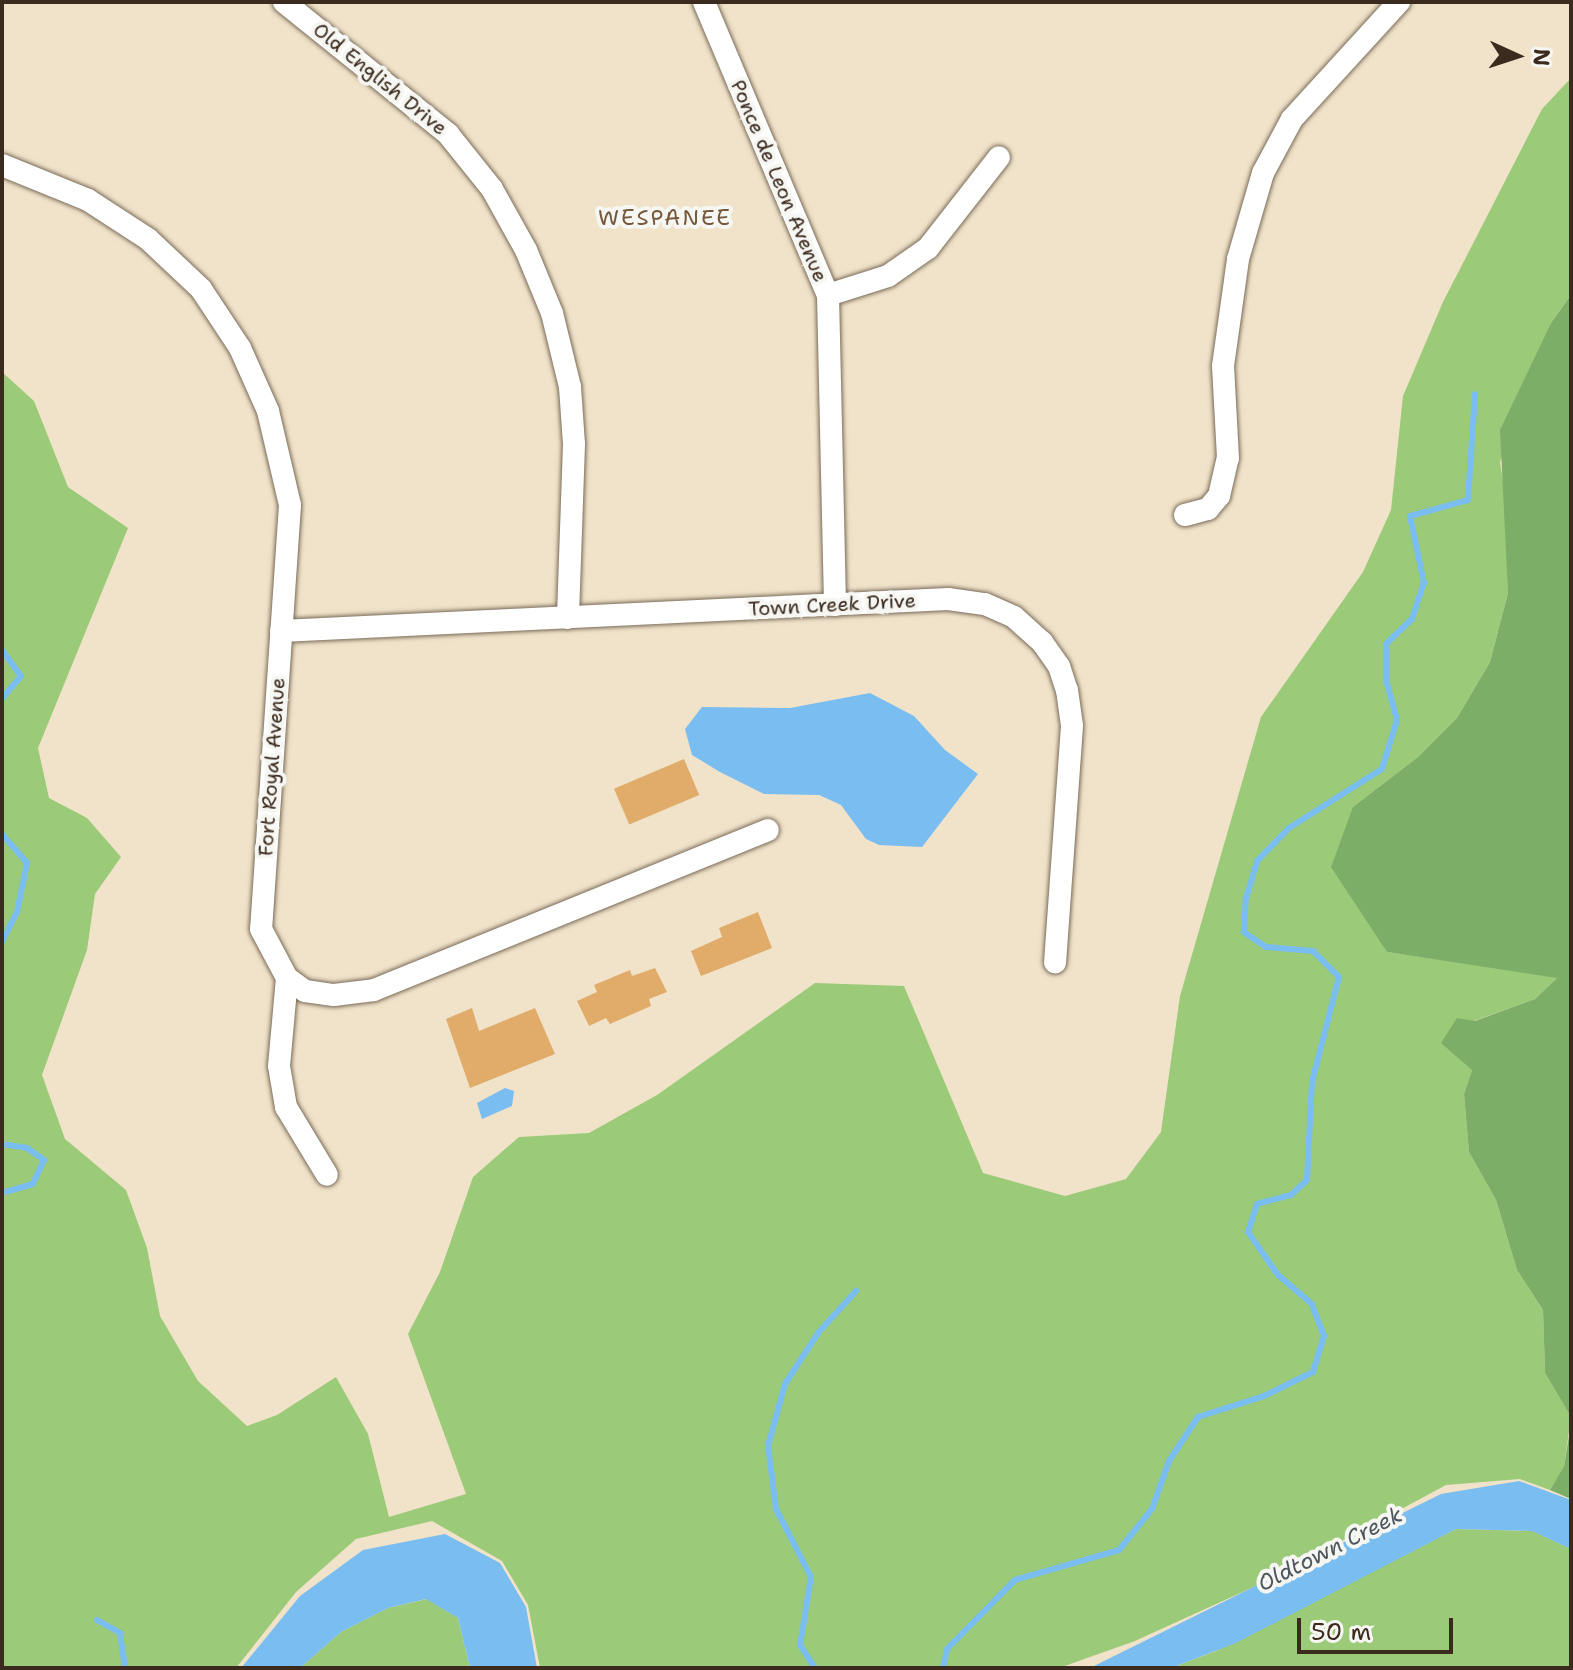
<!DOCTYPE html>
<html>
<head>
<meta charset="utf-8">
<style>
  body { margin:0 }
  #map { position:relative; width:1573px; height:1670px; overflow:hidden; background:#f0e3c9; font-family:"Shantell Sans",sans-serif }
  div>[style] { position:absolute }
  .green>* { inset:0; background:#9bca78 }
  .forest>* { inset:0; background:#7cae68 }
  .water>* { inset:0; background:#7abdf0 }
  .stream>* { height:6px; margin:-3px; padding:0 3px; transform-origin:3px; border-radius:3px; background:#7abdf0 }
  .building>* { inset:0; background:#e1ab6a; transform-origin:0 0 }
  .roads { filter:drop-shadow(0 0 2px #7a6b5a) drop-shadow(0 0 2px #7a6b5a) }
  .minor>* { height:22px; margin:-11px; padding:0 11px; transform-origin:11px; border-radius:11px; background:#fff }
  span { translate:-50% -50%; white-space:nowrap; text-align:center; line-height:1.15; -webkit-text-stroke:8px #f6f6f2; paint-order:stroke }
  .street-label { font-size:20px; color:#3b2a1e }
  .neighbourhood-label { font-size:22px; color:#755739; letter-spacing:2px }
  .water-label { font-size:22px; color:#4e565d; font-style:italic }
  .frame { position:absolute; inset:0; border:4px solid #3b2a1e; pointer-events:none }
  .north { position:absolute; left:1477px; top:16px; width:80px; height:80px; -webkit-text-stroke:6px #f6f6f2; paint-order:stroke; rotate:93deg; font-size:22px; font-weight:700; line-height:32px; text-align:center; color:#3b2a1e }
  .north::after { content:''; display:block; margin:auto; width:28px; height:36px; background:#3b2a1e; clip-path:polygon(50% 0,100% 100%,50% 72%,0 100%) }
  .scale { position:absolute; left:1297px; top:1618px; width:156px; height:36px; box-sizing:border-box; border:4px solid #3b2a1e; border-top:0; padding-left:10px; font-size:24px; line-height:28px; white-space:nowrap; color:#3b2a1e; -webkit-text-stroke:6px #f6f6f2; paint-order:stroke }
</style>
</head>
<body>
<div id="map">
  <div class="green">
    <div style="clip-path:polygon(1571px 78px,1571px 295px,1551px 323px,1500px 462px,1507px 508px,1508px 593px,1490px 662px,1457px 718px,1418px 757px,1353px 807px,1365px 914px,1387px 952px,1558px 977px,1535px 999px,1474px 1021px,1472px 1070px,1464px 1094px,1469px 1152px,1496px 1200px,1517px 1270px,1543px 1310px,1545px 1373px,1571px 1417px,1564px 1466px,1550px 1490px,1520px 1479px,1446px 1485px,1273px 1578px,1135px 1641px,1059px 1668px,540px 1668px,528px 1605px,502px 1561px,432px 1521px,356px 1539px,296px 1592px,236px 1668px,2px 1668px,2px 372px,34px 401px,68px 487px,128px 528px,38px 748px,49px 798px,87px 818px,121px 857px,95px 894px,87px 950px,42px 1075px,65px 1139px,126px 1190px,147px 1248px,160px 1316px,198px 1381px,247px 1426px,277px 1415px,336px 1377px,368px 1434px,389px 1517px,466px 1494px,408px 1334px,440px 1272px,473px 1177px,519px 1137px,589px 1133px,657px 1095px,815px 983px,904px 986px,983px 1173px,1065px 1196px,1126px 1179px,1161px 1132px,1180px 996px,1261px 717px,1363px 572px,1391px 510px,1403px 396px,1443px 302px,1542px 109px)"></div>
    <div style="clip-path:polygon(1456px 1529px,1533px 1531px,1571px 1549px,1571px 1668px,1171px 1668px,1216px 1651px)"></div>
    <div style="clip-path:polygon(427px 1599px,458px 1618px,470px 1668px,300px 1668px,341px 1632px,388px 1608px)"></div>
  </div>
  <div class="forest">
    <div style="clip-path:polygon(1571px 295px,1571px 1417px,1545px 1373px,1543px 1310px,1517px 1270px,1496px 1200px,1469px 1152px,1464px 1094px,1472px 1070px,1441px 1043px,1457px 1018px,1475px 1021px,1535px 999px,1557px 978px,1387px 952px,1331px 867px,1353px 807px,1418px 757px,1457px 718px,1490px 662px,1508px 593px,1500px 430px,1551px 323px)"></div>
    <div style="clip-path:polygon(1571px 1424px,1571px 1499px,1550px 1490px,1564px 1466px)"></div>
  </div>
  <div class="water">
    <div style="clip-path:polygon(870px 693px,914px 716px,945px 750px,978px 774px,922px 847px,879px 845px,866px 839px,841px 805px,819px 795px,764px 794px,720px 772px,692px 755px,685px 729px,702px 707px,790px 708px)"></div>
    <div style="clip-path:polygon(505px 1088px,514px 1091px,512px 1106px,482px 1119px,477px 1103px)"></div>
    <div style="clip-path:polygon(1519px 1481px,1571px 1500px,1571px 1549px,1532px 1531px,1456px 1529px,1236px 1643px,1171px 1668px,1090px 1668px,1441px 1494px)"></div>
    <div style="clip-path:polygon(445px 1534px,500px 1563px,526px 1607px,537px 1668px,470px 1668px,458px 1618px,426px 1599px,388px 1608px,341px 1632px,300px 1668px,241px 1668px,300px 1596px,363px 1550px)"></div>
  </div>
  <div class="stream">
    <div style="left:2px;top:650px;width:32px;rotate:54deg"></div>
    <div style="left:21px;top:676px;width:30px;rotate:130deg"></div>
    <div style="left:2px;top:834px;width:38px;rotate:49deg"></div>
    <div style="left:27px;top:863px;width:50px;rotate:101.5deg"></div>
    <div style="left:17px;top:912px;width:33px;rotate:117deg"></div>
    <div style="left:2px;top:1144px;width:25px;rotate:9deg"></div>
    <div style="left:27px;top:1148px;width:21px;rotate:35deg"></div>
    <div style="left:44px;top:1160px;width:26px;rotate:115deg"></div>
    <div style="left:33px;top:1184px;width:32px;rotate:164deg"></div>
    <div style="left:97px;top:1620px;width:26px;rotate:29deg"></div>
    <div style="left:120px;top:1633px;width:35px;rotate:82deg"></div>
    <div style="left:815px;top:1668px;width:27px;rotate:-123deg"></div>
    <div style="left:800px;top:1645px;width:69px;rotate:-80.8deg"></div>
    <div style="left:811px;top:1577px;width:76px;rotate:-117.2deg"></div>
    <div style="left:776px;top:1509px;width:64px;rotate:-97.2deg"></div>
    <div style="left:768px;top:1446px;width:64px;rotate:-74.7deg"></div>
    <div style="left:785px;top:1384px;width:61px;rotate:-57.1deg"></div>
    <div style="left:818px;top:1333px;width:57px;rotate:-47.9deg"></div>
    <div style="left:943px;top:1668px;width:19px;rotate:-78deg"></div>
    <div style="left:947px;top:1649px;width:97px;rotate:-45.4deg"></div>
    <div style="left:1015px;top:1580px;width:108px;rotate:-16.1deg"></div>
    <div style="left:1119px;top:1550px;width:53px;rotate:-51.2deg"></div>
    <div style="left:1152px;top:1509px;width:51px;rotate:-70.5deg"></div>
    <div style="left:1169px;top:1461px;width:53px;rotate:-56.6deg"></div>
    <div style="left:1198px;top:1417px;width:69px;rotate:-17.7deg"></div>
    <div style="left:1264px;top:1396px;width:55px;rotate:-26.1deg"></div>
    <div style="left:1313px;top:1372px;width:38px;rotate:-73deg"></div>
    <div style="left:1324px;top:1336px;width:34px;rotate:-111deg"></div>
    <div style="left:1312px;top:1304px;width:45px;rotate:-139.5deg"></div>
    <div style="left:1278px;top:1275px;width:52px;rotate:-124.9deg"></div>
    <div style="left:1248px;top:1232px;width:29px;rotate:-72deg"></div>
    <div style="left:1257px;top:1204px;width:35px;rotate:-15deg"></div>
    <div style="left:1291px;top:1195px;width:22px;rotate:-43deg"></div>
    <div style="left:1307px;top:1180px;width:98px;rotate:-87.1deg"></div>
    <div style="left:1312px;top:1082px;width:108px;rotate:-75.6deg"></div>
    <div style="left:1339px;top:977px;width:37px;rotate:-135deg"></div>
    <div style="left:1313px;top:951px;width:47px;rotate:-175.1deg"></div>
    <div style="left:1266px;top:947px;width:27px;rotate:-146deg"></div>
    <div style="left:1244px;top:932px;width:34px;rotate:-87deg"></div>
    <div style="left:1246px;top:898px;width:39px;rotate:-73deg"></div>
    <div style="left:1257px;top:861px;width:46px;rotate:-45.9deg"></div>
    <div style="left:1289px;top:828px;width:110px;rotate:-32.4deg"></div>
    <div style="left:1382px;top:769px;width:51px;rotate:-73deg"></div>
    <div style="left:1397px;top:720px;width:41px;rotate:-105.4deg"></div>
    <div style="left:1386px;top:680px;width:36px;rotate:-90deg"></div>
    <div style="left:1386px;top:644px;width:36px;rotate:-44deg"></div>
    <div style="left:1412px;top:619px;width:38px;rotate:-72deg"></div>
    <div style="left:1424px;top:583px;width:68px;rotate:-101.8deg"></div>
    <div style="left:1410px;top:516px;width:60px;rotate:-15.4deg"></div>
    <div style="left:1468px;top:500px;width:106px;rotate:-86.2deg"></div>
  </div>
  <div class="building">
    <div style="left:684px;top:759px;width:39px;height:76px;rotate:67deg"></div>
    <div style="clip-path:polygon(758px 912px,772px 948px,701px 976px,691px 951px,722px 937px,719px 928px)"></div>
    <div style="clip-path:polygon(655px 968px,667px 992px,649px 999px,651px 1006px,610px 1024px,606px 1018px,589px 1026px,577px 1001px,597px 992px,594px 985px,630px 970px,632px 976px)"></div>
    <div style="clip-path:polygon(472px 1008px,479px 1031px,535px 1008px,555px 1054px,470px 1088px,446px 1019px)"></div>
  </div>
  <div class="roads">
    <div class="minor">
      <div style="left:284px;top:2px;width:211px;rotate:38.8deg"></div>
      <div style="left:448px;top:134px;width:70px;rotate:51.3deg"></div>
      <div style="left:492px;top:189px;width:70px;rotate:60.9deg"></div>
      <div style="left:526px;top:250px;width:68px;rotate:67.6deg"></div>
      <div style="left:552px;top:313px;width:76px;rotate:76.3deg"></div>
      <div style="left:570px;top:387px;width:57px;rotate:86deg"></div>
      <div style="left:574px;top:444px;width:174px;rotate:92deg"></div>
      <div style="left:704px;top:2px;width:318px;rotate:67.1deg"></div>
      <div style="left:828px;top:295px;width:310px;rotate:88.7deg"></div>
      <div style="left:2px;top:165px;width:93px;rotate:22.1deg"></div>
      <div style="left:88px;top:200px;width:72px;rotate:33deg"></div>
      <div style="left:148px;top:239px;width:73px;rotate:43.3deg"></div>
      <div style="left:201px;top:289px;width:71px;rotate:56.5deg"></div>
      <div style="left:240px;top:348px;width:69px;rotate:66deg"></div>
      <div style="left:268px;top:411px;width:97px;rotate:76.8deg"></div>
      <div style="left:290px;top:505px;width:425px;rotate:93.9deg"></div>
      <div style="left:261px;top:929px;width:55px;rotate:62deg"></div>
      <div style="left:287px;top:978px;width:22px;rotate:36deg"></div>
      <div style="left:305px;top:991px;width:29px;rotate:8deg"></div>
      <div style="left:334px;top:995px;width:40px;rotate:-7.1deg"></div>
      <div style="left:374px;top:990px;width:425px;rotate:-22.1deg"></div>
      <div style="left:828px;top:295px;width:63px;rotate:-17.6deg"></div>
      <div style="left:888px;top:276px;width:49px;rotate:-35deg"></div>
      <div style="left:928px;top:248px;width:115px;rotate:-52deg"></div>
      <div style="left:1185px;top:515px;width:24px;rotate:-15deg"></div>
      <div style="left:1208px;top:509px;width:17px;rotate:-50deg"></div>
      <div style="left:1219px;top:496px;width:39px;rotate:-77deg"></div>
      <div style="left:1228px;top:458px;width:92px;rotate:-93.1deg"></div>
      <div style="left:1223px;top:366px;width:108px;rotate:-82deg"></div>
      <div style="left:1238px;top:259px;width:90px;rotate:-73.8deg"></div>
      <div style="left:1263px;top:173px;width:61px;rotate:-61.8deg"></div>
      <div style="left:1292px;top:119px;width:159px;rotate:-47.6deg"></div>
      <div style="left:281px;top:631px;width:668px;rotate:-2.75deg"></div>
      <div style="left:948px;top:599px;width:37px;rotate:8deg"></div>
      <div style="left:985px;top:604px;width:32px;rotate:24deg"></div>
      <div style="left:1014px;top:617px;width:38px;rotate:42deg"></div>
      <div style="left:1042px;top:642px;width:29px;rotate:55deg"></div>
      <div style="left:1059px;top:666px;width:25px;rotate:72deg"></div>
      <div style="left:1067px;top:690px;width:36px;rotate:82deg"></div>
      <div style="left:1072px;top:726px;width:237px;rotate:94.1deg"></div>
      <div style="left:287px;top:978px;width:88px;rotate:95.2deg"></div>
      <div style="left:279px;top:1066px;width:42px;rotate:80.3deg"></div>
      <div style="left:286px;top:1107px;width:79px;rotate:58.9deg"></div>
    </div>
  </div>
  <div class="street-label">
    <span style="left:380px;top:79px;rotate:39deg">Old English Drive</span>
    <span style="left:779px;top:181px;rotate:67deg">Ponce de Leon Avenue</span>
    <span style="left:832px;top:605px;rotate:-3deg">Town Creek Drive</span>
    <span style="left:272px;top:767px;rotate:-86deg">Fort Royal Avenue</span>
  </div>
  <div class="neighbourhood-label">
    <span style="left:665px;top:218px">WESPANEE</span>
  </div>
  <div class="water-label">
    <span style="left:1330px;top:1549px;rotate:-27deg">Oldtown Creek</span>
  </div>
  <div class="frame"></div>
  <div class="north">N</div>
  <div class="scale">50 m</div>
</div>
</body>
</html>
